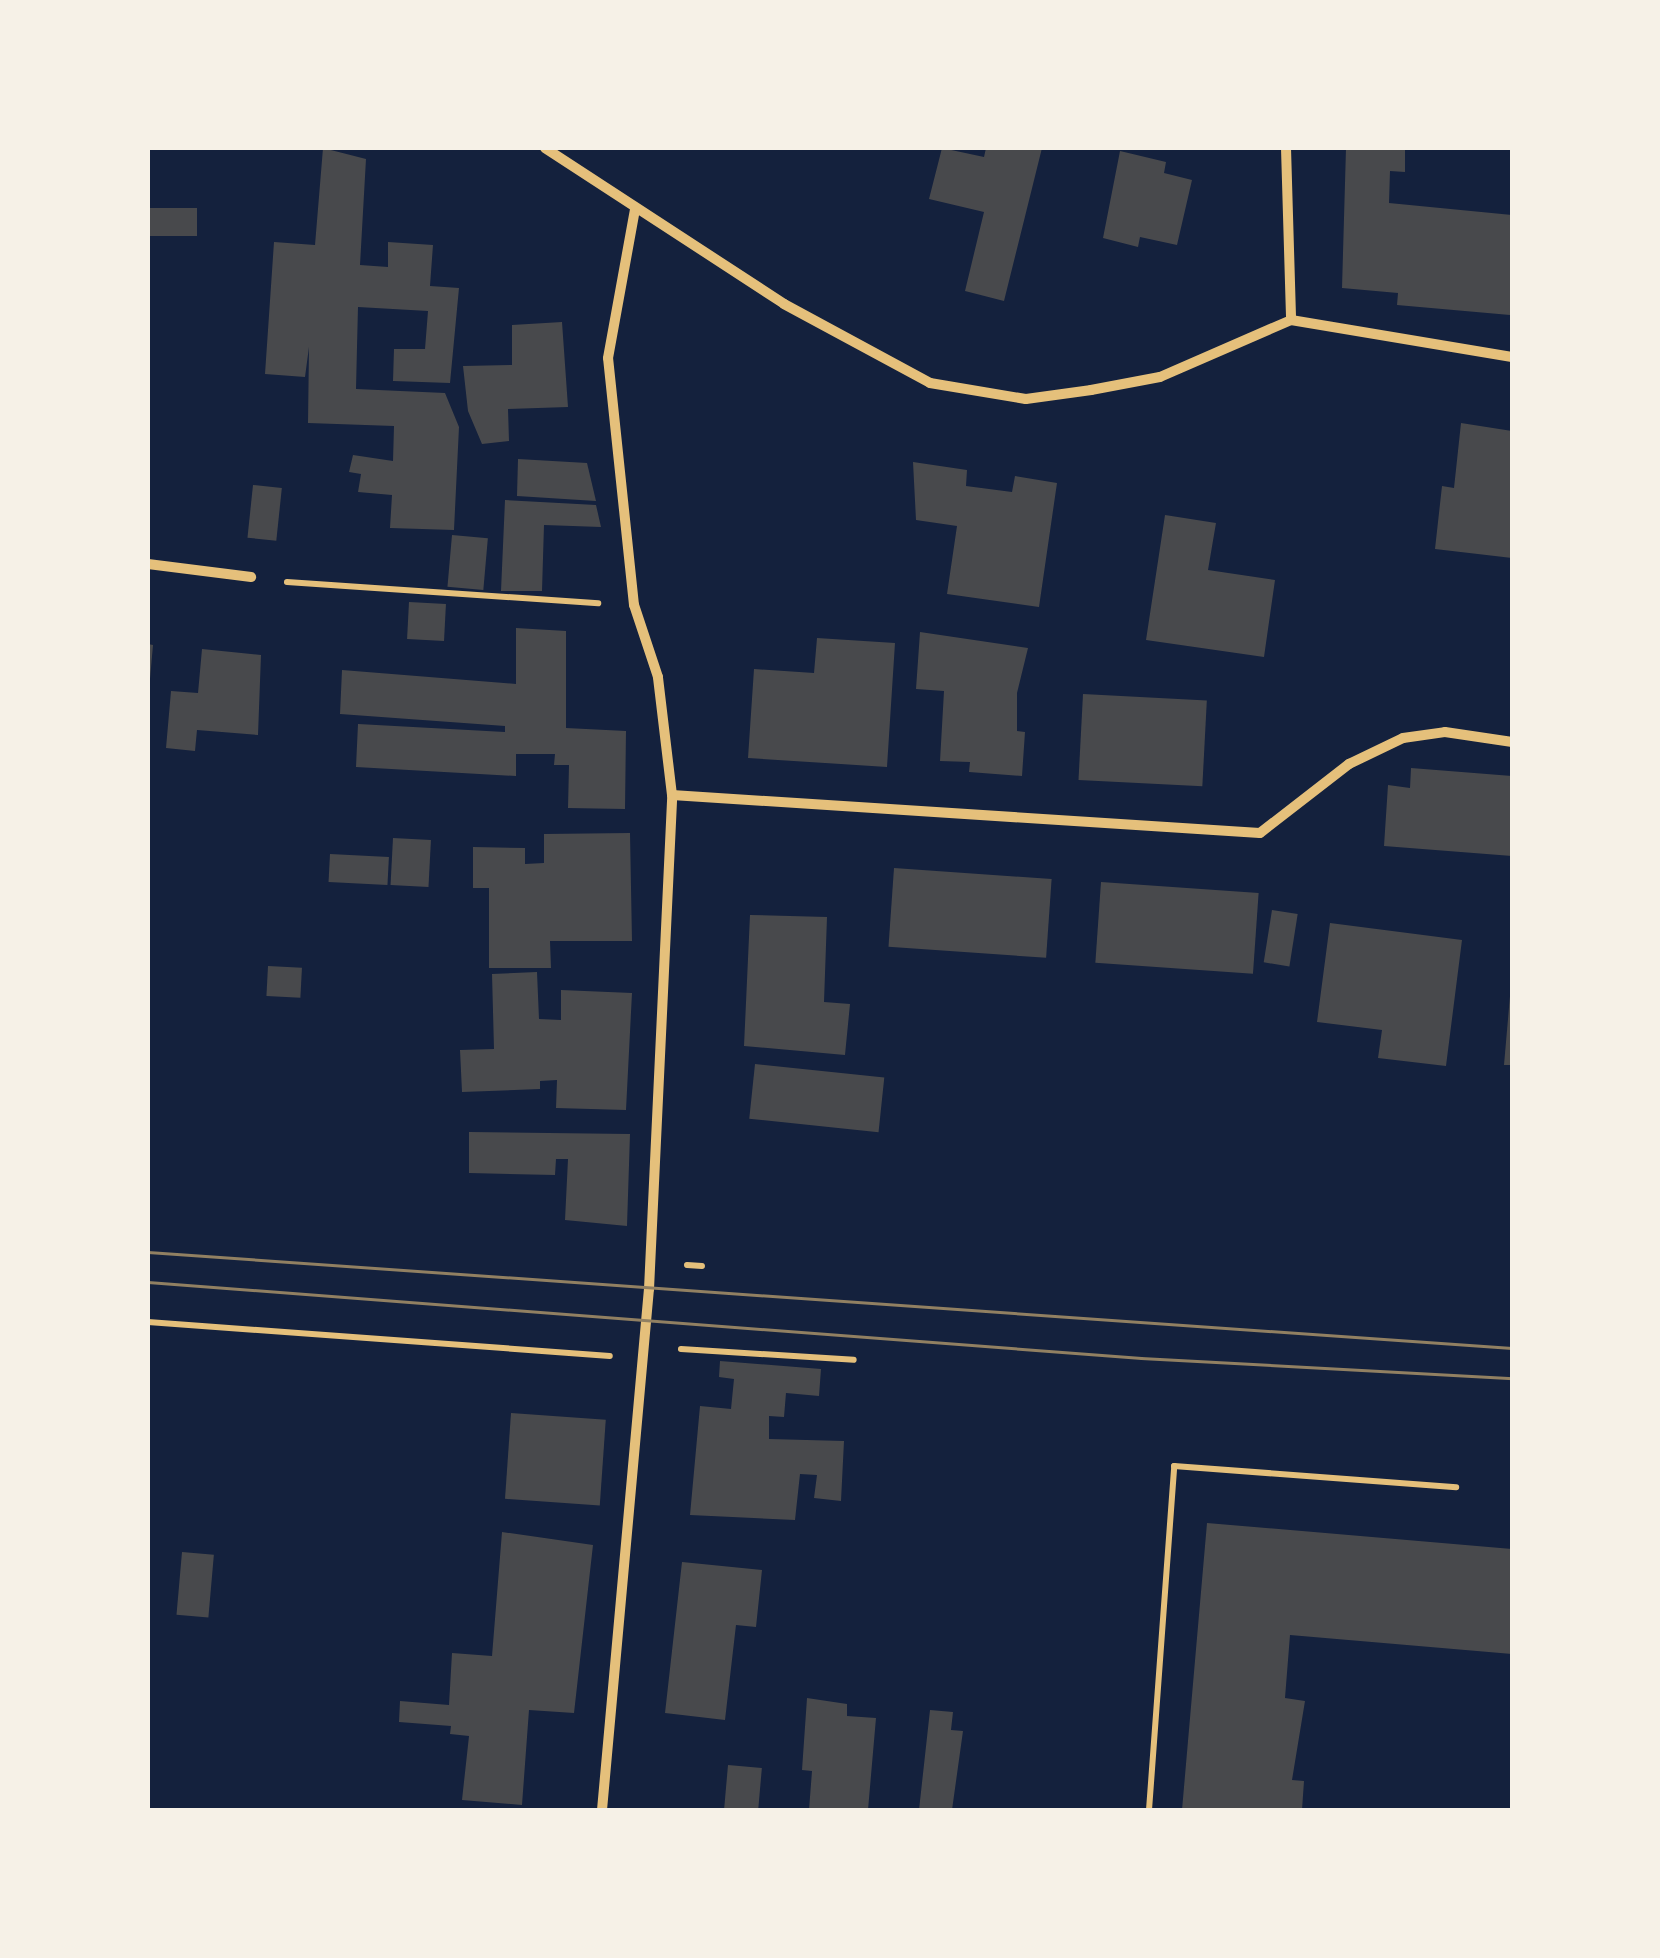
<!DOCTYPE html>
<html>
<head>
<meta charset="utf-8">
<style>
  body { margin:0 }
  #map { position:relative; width:1660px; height:1958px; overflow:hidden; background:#14213d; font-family:Figtree,sans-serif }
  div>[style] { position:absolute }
  .building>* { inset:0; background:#48494c; transform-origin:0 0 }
  .path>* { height:6px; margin:-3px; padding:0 3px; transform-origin:3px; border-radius:3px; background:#e5c07b }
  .minor>* { height:10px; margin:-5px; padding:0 5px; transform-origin:5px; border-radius:5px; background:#e5c07b }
  .tram>* { height:2.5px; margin:-1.25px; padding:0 1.25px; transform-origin:1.25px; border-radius:1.25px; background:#918062 }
  span { translate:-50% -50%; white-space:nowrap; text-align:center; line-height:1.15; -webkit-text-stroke:10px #f6f1e7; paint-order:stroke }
  .frame { position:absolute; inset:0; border:150px solid #f6f1e7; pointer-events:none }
</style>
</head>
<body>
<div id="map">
  <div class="building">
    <div style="clip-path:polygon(323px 148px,366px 159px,360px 265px,388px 267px,388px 242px,433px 245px,430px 286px,459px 288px,450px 383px,393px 381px,394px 349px,425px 349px,428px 311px,358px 307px,357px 347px,356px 389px,445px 393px,459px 427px,454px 530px,390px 528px,392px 495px,358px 492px,361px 474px,349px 472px,353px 455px,393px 461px,394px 426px,308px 423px,309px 347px,305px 377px,265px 374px,274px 242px,315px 245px)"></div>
    <div style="clip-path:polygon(942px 148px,984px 157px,986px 148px,1042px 148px,1004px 301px,965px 291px,984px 212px,929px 199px)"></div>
    <div style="clip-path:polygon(1346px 148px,1405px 148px,1405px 172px,1390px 171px,1389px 203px,1512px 215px,1510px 315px,1397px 305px,1398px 293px,1342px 288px)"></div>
    <div style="clip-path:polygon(1120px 151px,1166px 162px,1164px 173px,1192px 180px,1177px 245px,1140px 237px,1138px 247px,1103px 238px)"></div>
    <div style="left:197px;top:208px;width:28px;height:49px;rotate:90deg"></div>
    <div style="clip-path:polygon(562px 322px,568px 407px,508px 409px,509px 441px,482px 444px,468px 411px,463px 366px,512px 365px,512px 325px)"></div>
    <div style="clip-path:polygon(1461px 423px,1512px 431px,1512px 558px,1435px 549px,1442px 486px,1454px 488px)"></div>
    <div style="clip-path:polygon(518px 459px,587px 463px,596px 501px,517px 496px)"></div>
    <div style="clip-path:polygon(913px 462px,967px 470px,966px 486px,1012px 492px,1015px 476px,1057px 483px,1039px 607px,947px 594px,957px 526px,916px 520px)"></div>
    <div style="left:253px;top:485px;width:29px;height:53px;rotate:6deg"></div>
    <div style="clip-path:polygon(505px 500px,596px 505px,601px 527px,544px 525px,542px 591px,501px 591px)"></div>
    <div style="clip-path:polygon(1165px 515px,1216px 523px,1208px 570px,1275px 580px,1264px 657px,1146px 640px)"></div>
    <div style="left:452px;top:535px;width:36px;height:52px;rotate:5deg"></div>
    <div style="left:409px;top:602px;width:37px;height:37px;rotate:3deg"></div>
    <div style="clip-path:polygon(516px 628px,566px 631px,566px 728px,626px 731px,625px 809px,568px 808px,569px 765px,554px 765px,555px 754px,516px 754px,516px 776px,356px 767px,358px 724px,505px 732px,505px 726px,340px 714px,342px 670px,516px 684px)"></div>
    <div style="clip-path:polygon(920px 632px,1028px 648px,1017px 693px,1017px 731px,1025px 732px,1022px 776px,969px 772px,970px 762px,940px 761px,944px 691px,916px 689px)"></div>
    <div style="clip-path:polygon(817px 638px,895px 643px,887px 767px,748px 758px,754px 669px,814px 673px)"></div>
    <div style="clip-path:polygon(148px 644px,153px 645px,150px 679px,148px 679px)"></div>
    <div style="clip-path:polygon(202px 649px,261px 655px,258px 735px,197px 730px,195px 751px,166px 748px,171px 691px,198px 693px)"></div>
    <div style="left:1083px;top:694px;width:124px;height:86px;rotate:3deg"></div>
    <div style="clip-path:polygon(1411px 768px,1512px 776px,1512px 856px,1384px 846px,1388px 785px,1410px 788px)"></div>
    <div style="clip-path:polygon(630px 833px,632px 941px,550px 941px,551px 968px,489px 968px,489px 888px,473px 888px,473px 847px,525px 848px,525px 864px,544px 863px,544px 834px)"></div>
    <div style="left:393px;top:838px;width:38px;height:47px;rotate:3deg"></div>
    <div style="left:330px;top:854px;width:59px;height:28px;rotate:3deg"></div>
    <div style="left:894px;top:868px;width:158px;height:79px;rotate:4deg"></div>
    <div style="left:1101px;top:882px;width:158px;height:81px;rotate:4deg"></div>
    <div style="left:1272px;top:910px;width:26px;height:53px;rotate:9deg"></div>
    <div style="clip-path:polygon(750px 915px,827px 917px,824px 1002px,850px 1004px,845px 1055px,744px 1046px)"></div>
    <div style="clip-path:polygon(1330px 923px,1462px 940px,1446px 1066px,1378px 1058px,1382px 1030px,1317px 1022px)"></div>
    <div style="left:268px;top:966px;width:34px;height:30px;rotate:3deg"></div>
    <div style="clip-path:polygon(537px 972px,539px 1019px,561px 1020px,561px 990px,632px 993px,626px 1110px,556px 1108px,557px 1080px,540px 1081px,540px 1089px,462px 1092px,460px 1050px,494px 1049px,492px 974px)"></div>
    <div style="clip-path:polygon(1510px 996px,1512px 996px,1512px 1065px,1504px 1065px)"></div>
    <div style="left:755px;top:1064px;width:130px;height:55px;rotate:6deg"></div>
    <div style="clip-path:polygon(469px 1132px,630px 1134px,627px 1226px,565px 1220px,568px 1159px,556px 1159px,555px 1175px,469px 1173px)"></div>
    <div style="clip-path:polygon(720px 1361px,821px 1369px,819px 1396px,786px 1393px,784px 1417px,769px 1416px,769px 1439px,844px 1441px,841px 1501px,814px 1498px,817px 1475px,800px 1474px,795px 1520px,690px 1515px,700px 1406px,731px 1409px,734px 1379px,719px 1377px)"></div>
    <div style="left:511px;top:1413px;width:95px;height:86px;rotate:4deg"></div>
    <div style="clip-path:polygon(1207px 1523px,1512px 1549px,1512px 1654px,1290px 1635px,1285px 1698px,1305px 1701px,1292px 1780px,1304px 1781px,1302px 1810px,1182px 1810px)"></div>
    <div style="clip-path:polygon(502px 1532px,593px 1545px,574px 1713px,529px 1710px,522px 1805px,462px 1800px,469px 1736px,450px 1734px,451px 1726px,399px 1722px,400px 1701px,449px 1705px,452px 1653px,492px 1656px)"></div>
    <div style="left:182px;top:1552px;width:32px;height:63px;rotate:5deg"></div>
    <div style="clip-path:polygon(682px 1562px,762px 1570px,756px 1627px,736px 1625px,725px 1720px,665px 1713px)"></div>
    <div style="clip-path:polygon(807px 1698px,847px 1704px,847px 1716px,876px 1718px,868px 1810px,809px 1810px,812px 1771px,802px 1770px)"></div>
    <div style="clip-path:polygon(930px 1710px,953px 1712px,951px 1730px,963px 1731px,952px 1810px,919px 1810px)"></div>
    <div style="left:728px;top:1765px;width:34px;height:45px;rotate:5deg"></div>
  </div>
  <div class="path">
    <div style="left:287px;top:582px;width:312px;rotate:3.9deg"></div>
    <div style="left:687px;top:1265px;width:15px;rotate:4deg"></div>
    <div style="left:148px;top:1322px;width:463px;rotate:4.2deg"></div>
    <div style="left:681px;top:1349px;width:173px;rotate:3.6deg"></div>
    <div style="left:1149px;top:1810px;width:345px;rotate:-85.8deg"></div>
    <div style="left:1174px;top:1466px;width:283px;rotate:4.3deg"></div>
  </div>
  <div class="minor">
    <div style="left:545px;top:148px;width:285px;rotate:33.1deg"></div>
    <div style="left:784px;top:304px;width:166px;rotate:28.4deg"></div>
    <div style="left:930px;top:383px;width:97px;rotate:9.5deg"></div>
    <div style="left:1026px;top:399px;width:66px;rotate:-7.9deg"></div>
    <div style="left:1091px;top:390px;width:70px;rotate:-10.7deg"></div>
    <div style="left:1160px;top:377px;width:143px;rotate:-23.5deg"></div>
    <div style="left:1291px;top:320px;width:224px;rotate:9.5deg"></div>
    <div style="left:1286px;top:148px;width:172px;rotate:88.3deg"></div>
    <div style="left:148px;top:564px;width:104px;rotate:7.2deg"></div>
    <div style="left:672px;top:795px;width:589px;rotate:3.7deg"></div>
    <div style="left:1260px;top:833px;width:113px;rotate:-37.8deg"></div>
    <div style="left:1349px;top:764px;width:60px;rotate:-25.7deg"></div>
    <div style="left:1403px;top:738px;width:42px;rotate:-8.1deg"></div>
    <div style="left:1445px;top:732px;width:68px;rotate:8.5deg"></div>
    <div style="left:602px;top:1810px;width:523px;rotate:-84.85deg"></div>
    <div style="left:649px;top:1289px;width:495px;rotate:-87.3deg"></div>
    <div style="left:672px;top:795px;width:119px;rotate:-96.8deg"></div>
    <div style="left:658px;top:677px;width:76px;rotate:-108.4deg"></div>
    <div style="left:634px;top:605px;width:248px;rotate:-96deg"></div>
    <div style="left:608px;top:358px;width:150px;rotate:-79.7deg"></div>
  </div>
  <div class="tram">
    <div style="left:148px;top:1252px;width:1367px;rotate:4.03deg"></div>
    <div style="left:148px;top:1282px;width:996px;rotate:4.38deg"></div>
    <div style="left:1141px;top:1358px;width:372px;rotate:3.1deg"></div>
  </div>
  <div class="frame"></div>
</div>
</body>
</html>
